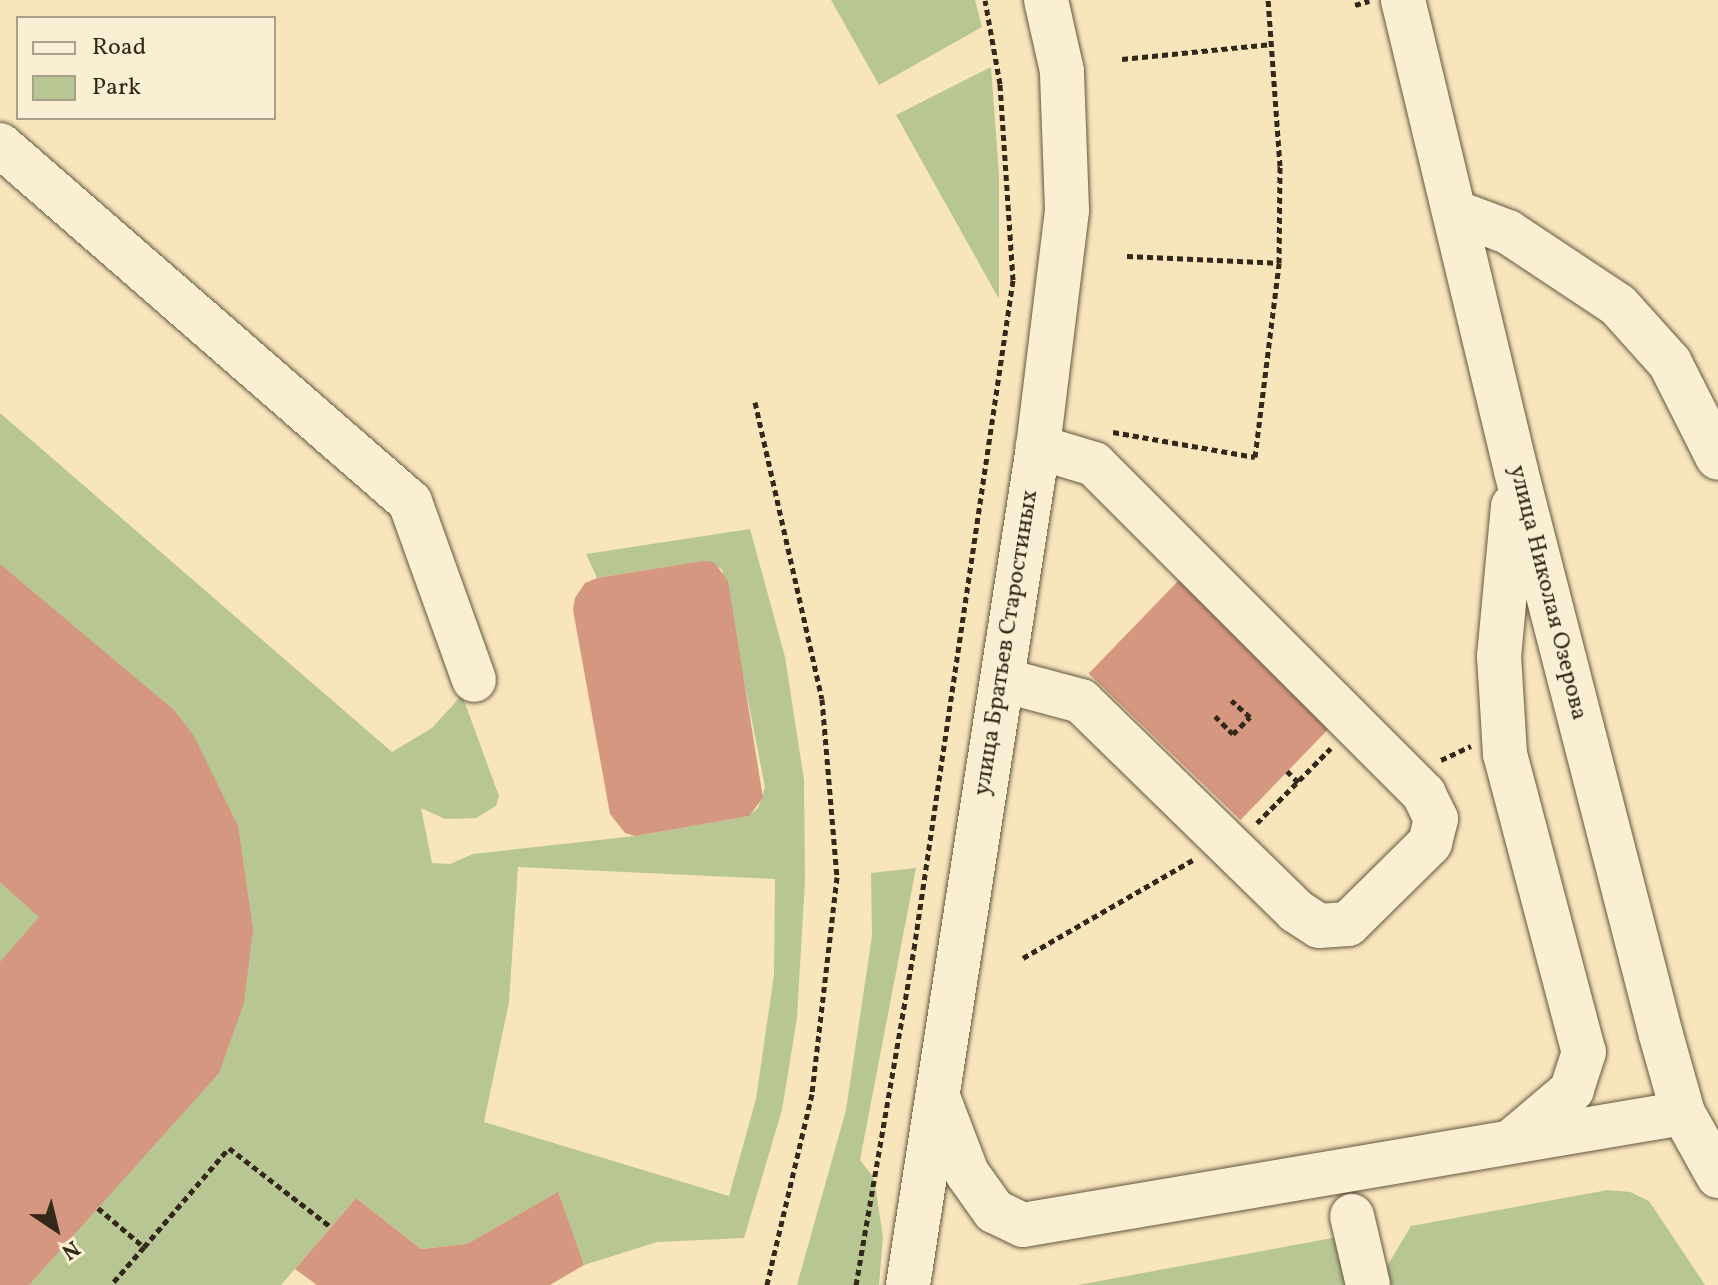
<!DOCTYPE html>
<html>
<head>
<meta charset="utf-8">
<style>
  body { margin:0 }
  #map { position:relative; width:1718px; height:1285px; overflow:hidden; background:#f8e5bc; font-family:Vollkorn,serif }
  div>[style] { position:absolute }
  .green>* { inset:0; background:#b8c694 }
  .building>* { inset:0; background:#d69781; transform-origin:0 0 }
  .path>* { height:5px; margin-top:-2.5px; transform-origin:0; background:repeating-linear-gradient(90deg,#332819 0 6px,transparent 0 10px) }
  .roads { filter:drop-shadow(0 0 2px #645742) drop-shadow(0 0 2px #645742) }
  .minor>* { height:44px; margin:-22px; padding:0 22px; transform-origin:22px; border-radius:22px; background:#faeed3 }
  span { translate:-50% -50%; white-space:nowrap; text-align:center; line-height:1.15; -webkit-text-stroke:6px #faeed3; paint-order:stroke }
  .street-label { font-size:24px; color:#332819 }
  .legend { position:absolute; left:16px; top:16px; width:260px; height:104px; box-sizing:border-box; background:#faeed3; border:2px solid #aa9f89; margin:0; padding:10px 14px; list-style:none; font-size:24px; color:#332819 }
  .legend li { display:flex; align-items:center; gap:16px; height:40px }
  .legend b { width:40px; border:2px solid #aa9f89 }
  .north { position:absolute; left:16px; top:1189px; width:80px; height:80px; -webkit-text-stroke:6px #faeed3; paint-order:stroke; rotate:145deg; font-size:22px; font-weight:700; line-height:32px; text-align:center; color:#332819 }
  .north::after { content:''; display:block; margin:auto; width:28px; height:36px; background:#332819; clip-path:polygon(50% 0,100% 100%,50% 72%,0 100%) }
</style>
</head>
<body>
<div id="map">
  <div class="green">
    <div style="clip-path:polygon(831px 0,975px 0,982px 27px,879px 85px)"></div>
    <div style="clip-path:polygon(991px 67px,999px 175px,999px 299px,896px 115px)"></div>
    <div style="clip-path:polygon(evenodd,0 413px,392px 752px,432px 728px,462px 695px,499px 796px,496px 806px,476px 818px,445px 819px,421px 808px,432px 863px,450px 864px,473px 854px,635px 836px,748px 816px,758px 808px,765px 787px,722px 569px,702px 561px,597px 578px,586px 554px,750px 529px,785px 657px,804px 780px,805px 880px,797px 1018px,782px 1110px,744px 1238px,657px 1242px,584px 1265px,557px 1193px,467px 1244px,421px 1249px,356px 1198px,281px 1285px,0 1285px,0 413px,518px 867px,775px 879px,774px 975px,756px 1099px,729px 1196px,484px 1122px,509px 1002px,518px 867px)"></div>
    <div style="clip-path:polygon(916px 868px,860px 1160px,874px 1178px,883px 1237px,879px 1285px,797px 1285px,846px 1110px,872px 936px,871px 873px)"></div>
    <div style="clip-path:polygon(1608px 1190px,1630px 1192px,1649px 1201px,1705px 1285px,1389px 1285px,1386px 1268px,1411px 1226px)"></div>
    <div style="clip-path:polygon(1338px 1237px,1349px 1285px,1078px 1285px)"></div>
  </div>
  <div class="building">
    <div style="clip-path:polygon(702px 561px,714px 562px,728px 581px,763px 798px,749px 816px,635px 836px,625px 833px,610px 814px,573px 610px,575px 598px,585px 583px,597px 578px)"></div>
    <div style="clip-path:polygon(0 564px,174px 710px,194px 736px,238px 826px,253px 929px,244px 1003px,219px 1073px,29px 1285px,0 1285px,0 962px,39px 917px,0 882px)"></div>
    <div style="left:1179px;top:580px;width:211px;height:130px;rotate:44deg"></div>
    <div style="clip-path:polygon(558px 1192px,584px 1265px,550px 1285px,317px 1285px,295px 1269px,356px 1198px,421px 1249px,467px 1244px)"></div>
  </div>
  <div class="path">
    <div style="left:1355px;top:5px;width:15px;rotate:-16deg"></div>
    <div style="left:1122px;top:59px;width:151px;rotate:-5.7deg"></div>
    <div style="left:1127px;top:256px;width:152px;rotate:2.6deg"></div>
    <div style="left:755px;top:402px;width:304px;rotate:77.3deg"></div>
    <div style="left:822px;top:699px;width:179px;rotate:85.2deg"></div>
    <div style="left:837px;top:877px;width:218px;rotate:96.6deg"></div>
    <div style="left:812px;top:1094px;width:196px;rotate:103.3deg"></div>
    <div style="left:1113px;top:432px;width:144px;rotate:10deg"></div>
    <div style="left:1255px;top:457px;width:195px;rotate:-82.9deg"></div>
    <div style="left:1279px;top:263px;width:97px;rotate:-89.4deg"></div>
    <div style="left:1280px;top:166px;width:166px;rotate:-94.1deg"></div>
    <div style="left:1215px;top:716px;width:25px;rotate:45deg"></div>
    <div style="left:1233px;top:734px;width:24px;rotate:-45deg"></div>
    <div style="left:1250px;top:717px;width:25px;rotate:-138deg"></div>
    <div style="left:1441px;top:760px;width:33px;rotate:-25deg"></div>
    <div style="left:1287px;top:771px;width:16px;rotate:45deg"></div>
    <div style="left:1257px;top:823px;width:105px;rotate:-45.4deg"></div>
    <div style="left:1023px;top:958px;width:196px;rotate:-30deg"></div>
    <div style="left:98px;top:1208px;width:60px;rotate:40.3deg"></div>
    <div style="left:144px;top:1247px;width:50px;rotate:131deg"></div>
    <div style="left:144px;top:1247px;width:130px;rotate:-49.4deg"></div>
    <div style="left:229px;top:1148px;width:129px;rotate:37.8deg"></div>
    <div style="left:856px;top:1285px;width:341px;rotate:-80.2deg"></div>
    <div style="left:914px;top:949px;width:676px;rotate:-81.58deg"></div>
    <div style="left:1013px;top:280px;width:196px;rotate:-93.8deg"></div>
    <div style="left:1000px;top:84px;width:85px;rotate:-100.1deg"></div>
  </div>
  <div class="roads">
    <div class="minor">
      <div style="left:1403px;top:0;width:484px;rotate:76.5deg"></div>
      <div style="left:1516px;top:471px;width:582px;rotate:75.58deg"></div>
      <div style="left:1661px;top:1035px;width:81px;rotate:74.2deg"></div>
      <div style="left:1683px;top:1113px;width:72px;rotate:60.9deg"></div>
      <div style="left:0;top:145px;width:544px;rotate:41.05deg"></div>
      <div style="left:410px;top:502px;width:189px;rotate:70.2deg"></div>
      <div style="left:1455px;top:212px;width:57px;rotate:20.7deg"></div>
      <div style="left:1508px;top:232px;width:132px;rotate:33.6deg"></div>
      <div style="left:1618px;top:305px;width:78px;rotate:48.1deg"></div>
      <div style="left:1670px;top:363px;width:106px;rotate:63.2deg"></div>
      <div style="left:1513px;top:506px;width:151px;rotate:95.3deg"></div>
      <div style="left:1499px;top:656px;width:98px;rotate:86.5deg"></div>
      <div style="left:1505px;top:754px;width:308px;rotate:75.2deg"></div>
      <div style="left:1584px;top:1052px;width:40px;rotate:108deg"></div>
      <div style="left:1572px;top:1090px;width:77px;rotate:139.7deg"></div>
      <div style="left:1002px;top:680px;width:82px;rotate:14.9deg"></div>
      <div style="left:1081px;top:701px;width:301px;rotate:44.3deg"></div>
      <div style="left:1296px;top:911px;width:27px;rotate:33deg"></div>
      <div style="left:1319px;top:926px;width:29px;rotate:-4deg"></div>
      <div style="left:1348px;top:924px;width:115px;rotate:-44.6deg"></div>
      <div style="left:1430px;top:843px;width:25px;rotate:-76deg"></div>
      <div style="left:1436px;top:819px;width:28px;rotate:-116deg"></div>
      <div style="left:1424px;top:794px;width:467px;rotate:-135deg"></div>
      <div style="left:1094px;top:464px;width:59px;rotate:-163.1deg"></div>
      <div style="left:938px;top:1097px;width:81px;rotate:69.1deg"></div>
      <div style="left:967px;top:1173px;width:47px;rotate:54.6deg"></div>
      <div style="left:994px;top:1211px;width:32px;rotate:26deg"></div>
      <div style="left:1023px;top:1225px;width:669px;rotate:-9.63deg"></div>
      <div style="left:1352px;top:1216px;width:71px;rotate:76.9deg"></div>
      <div style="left:908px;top:1285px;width:848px;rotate:-81.18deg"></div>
      <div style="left:1038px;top:447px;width:239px;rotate:-83deg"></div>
      <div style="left:1067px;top:210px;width:139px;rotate:-92.1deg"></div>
      <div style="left:1062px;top:71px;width:73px;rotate:-102.7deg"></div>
    </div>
  </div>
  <div class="street-label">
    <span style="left:1547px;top:593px;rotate:76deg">улица Николая Озерова</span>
    <span style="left:1007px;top:643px;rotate:-81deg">улица Братьев Старостиных</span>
  </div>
  <ul class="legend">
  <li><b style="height:10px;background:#faeed3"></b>Road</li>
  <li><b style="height:22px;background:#b8c694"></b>Park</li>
  </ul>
  <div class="north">N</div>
</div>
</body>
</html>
